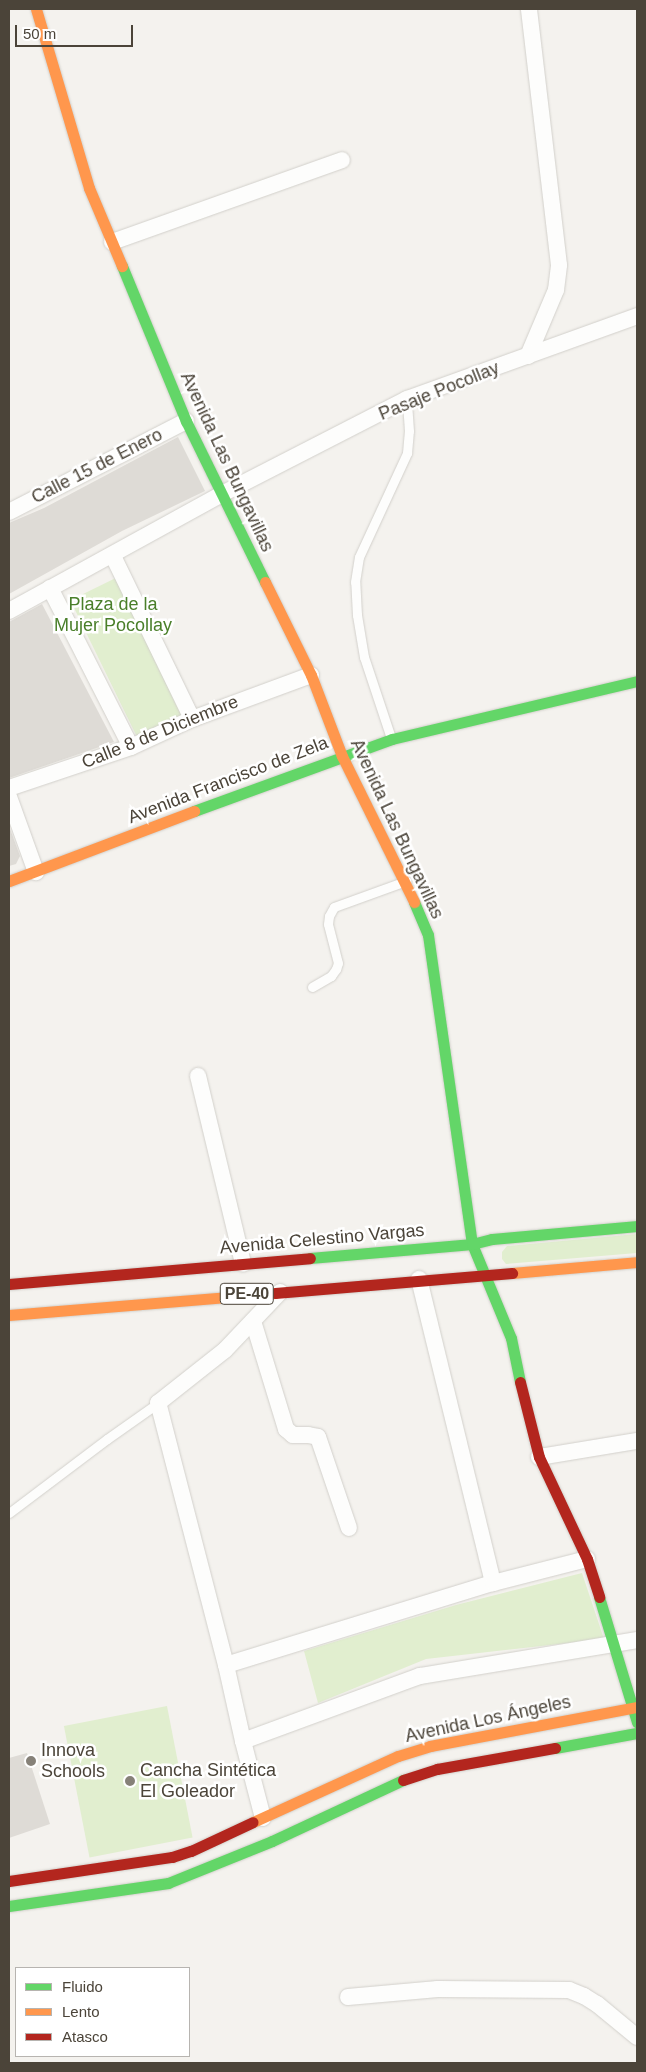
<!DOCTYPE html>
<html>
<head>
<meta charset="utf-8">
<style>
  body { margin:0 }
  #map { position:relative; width:646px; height:2072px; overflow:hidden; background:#f4f2ee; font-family:Helvetica,sans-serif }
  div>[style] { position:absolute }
  .green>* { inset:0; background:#e1eecf; transform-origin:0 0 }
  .building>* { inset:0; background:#dedbd6 }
  .roads { filter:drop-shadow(0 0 1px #d2d0cb) drop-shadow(0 0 1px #d2d0cb) }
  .lane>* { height:9px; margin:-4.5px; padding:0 4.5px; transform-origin:4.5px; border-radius:4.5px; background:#fdfdfc }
  .street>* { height:16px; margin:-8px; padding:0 8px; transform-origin:8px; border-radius:8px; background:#fdfdfc }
  .fast>* { height:11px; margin:-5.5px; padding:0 5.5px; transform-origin:5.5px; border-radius:5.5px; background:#63d668 }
  .slow>* { height:11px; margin:-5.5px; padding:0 5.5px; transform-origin:5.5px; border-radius:5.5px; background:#ff974d }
  .jam>* { height:11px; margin:-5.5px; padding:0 5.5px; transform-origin:5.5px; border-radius:5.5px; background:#b3261e }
  .dots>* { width:14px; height:14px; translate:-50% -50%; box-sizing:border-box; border:2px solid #fff; border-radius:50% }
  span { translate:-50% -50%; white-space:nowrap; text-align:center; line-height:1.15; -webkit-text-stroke:5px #fff; paint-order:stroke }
  .shield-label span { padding:1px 4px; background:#fff; border:1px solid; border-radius:4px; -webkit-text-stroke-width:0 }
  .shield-label { font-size:16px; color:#4b4439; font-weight:700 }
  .street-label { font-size:18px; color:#4b4439 }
  .park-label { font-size:18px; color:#4a7f2a }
  .poi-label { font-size:18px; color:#4b4439 }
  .left { translate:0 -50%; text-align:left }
  .frame { position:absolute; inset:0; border:10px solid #4b4439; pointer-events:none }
  .legend { position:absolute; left:15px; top:1967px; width:175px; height:90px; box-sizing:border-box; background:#fff; border:1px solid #b7b4b0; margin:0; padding:6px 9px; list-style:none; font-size:15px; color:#4b4439 }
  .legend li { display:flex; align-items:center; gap:10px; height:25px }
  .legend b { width:25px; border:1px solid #b7b4b0 }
  .scale { position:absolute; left:15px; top:25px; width:118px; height:22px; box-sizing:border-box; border:2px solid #4b4439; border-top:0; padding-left:6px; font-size:15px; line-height:18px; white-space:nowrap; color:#4b4439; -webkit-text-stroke:4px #fff; paint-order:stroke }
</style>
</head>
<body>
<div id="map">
  <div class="green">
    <div style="left:126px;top:573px;width:157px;height:62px;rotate:64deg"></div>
    <div style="clip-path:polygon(637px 1234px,637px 1253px,506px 1264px,502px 1259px,502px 1252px,507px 1246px)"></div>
    <div style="clip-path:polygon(582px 1573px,604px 1639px,426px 1659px,318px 1703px,304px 1651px,456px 1605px)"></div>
    <div style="left:167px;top:1706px;width:134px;height:105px;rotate:79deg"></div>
  </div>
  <div class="building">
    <div style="clip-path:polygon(178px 437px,205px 491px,122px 531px,9px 594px,9px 523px,44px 508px)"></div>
    <div style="clip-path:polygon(42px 604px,114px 742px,9px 778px,9px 622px)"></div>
    <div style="clip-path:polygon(9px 826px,20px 856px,16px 864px,9px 866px)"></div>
    <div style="clip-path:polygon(27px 1753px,50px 1824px,9px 1838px,9px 1758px)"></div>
  </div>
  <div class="roads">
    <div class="lane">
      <div style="left:391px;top:738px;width:85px;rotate:-108.4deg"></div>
      <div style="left:364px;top:657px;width:43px;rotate:-99.5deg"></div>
      <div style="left:357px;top:615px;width:33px;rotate:-93deg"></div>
      <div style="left:355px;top:582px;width:25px;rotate:-81deg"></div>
      <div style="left:359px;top:557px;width:115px;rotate:-65.2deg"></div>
      <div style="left:407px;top:453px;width:22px;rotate:-85deg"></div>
      <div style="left:409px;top:431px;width:32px;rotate:-94deg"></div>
      <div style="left:312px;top:987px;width:22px;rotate:-30deg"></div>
      <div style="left:331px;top:976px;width:9px;rotate:-54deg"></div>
      <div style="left:336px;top:969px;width:6px;rotate:-72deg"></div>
      <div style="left:338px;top:963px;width:40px;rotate:-104.4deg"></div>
      <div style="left:328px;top:924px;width:8px;rotate:-83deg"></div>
      <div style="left:329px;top:916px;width:10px;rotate:-61deg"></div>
      <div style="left:334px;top:907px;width:77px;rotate:-19.9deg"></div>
      <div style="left:9px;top:1513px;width:123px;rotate:-37.1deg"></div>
      <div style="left:107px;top:1439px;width:62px;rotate:-35.2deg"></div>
    </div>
    <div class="street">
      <div style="left:112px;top:242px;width:244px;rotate:-19.6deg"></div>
      <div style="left:528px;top:356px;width:72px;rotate:-67deg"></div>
      <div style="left:556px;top:290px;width:25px;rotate:-83deg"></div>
      <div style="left:559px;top:265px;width:258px;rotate:-96.7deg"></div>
      <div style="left:9px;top:512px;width:199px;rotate:-27.2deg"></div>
      <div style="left:113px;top:556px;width:181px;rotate:64.1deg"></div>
      <div style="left:50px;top:588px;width:178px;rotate:63deg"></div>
      <div style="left:9px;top:611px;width:243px;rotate:-28.8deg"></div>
      <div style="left:222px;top:494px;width:208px;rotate:-27.2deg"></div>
      <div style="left:407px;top:399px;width:245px;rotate:-19.8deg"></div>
      <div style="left:9px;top:788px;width:129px;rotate:-18.6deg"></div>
      <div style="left:131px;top:747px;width:67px;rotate:-24.7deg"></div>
      <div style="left:192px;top:719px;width:127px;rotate:-20.3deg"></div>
      <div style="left:9px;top:797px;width:80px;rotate:70.2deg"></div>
      <div style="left:198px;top:1076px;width:193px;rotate:76.5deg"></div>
      <div style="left:419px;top:1279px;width:313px;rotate:76.3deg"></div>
      <div style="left:253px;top:1321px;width:113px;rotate:73deg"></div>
      <div style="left:286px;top:1429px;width:9px;rotate:41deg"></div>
      <div style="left:293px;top:1435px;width:15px"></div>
      <div style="left:308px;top:1435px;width:10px;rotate:11deg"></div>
      <div style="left:318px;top:1437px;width:96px;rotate:71.2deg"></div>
      <div style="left:539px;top:1457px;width:99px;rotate:-9.3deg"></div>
      <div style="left:226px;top:1665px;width:279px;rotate:-17.1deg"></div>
      <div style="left:493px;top:1583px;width:97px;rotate:-14.3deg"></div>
      <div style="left:243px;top:1741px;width:189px;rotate:-20.2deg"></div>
      <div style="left:420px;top:1676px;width:220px;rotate:-9.4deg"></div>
      <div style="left:263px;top:1818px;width:80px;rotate:-104.6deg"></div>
      <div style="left:243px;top:1741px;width:78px;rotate:-102.6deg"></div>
      <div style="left:226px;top:1665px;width:271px;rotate:-104.5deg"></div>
      <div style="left:158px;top:1403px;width:85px;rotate:-38.3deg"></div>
      <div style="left:225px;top:1350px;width:80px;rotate:-46.5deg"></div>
      <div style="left:348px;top:1997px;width:90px;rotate:-5.1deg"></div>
      <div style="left:438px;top:1989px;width:131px;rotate:0.4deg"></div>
      <div style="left:569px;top:1990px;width:16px;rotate:22deg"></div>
      <div style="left:584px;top:1996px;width:15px;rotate:32deg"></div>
      <div style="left:597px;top:2004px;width:52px;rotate:39.5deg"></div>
    </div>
    <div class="fast">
      <div style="left:122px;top:266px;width:168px;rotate:67.6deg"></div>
      <div style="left:186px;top:421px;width:179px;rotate:63.9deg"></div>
      <div style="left:194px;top:811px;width:211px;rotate:-20deg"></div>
      <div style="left:392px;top:739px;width:252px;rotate:-13.3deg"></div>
      <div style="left:414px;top:902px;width:36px;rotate:67deg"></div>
      <div style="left:428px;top:935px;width:312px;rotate:81.9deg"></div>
      <div style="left:472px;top:1244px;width:102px;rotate:67.5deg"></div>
      <div style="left:511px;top:1338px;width:45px;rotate:78.4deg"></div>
      <div style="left:310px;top:1258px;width:163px;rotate:-4.9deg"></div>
      <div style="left:472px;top:1244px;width:21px;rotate:-14deg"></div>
      <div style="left:492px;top:1239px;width:146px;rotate:-5.1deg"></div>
      <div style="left:599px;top:1597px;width:131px;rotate:73.1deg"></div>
      <div style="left:555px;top:1748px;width:83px;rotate:-10.4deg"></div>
      <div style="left:9px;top:1906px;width:161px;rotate:-8.2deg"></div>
      <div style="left:168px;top:1883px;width:112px;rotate:-22deg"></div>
      <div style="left:272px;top:1841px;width:145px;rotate:-25deg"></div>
    </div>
    <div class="slow">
      <div style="left:36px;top:9px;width:187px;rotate:73.5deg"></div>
      <div style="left:89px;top:188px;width:85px;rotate:67.1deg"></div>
      <div style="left:265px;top:582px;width:104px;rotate:63.7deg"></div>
      <div style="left:311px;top:675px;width:87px;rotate:69.1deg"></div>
      <div style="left:342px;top:756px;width:163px;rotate:63.7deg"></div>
      <div style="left:9px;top:881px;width:198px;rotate:-20.7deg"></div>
      <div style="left:512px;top:1273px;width:125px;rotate:-5deg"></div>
      <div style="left:9px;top:1315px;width:267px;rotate:-4.7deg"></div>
      <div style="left:253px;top:1822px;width:159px;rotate:-24.5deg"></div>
      <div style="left:398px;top:1756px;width:34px;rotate:-17deg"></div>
      <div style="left:430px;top:1746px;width:211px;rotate:-10.7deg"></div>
    </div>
    <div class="jam">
      <div style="left:9px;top:1284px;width:302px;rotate:-4.9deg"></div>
      <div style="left:275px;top:1293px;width:238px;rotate:-4.8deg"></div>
      <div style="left:520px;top:1382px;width:77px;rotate:75.8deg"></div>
      <div style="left:539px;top:1457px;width:113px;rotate:64.8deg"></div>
      <div style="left:587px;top:1559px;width:40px;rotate:72deg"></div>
      <div style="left:403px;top:1780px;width:36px;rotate:-18deg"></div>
      <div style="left:437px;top:1769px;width:120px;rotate:-10.1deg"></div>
      <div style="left:9px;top:1881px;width:165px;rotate:-8.4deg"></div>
      <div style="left:172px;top:1857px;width:20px;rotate:-18deg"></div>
      <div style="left:191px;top:1851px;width:68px;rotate:-25.1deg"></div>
    </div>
  </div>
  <div class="dots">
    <div style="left:31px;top:1761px;background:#868178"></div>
    <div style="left:130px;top:1781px;background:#868178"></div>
  </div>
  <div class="shield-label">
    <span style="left:247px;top:1294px">PE-40</span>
  </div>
  <div class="street-label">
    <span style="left:439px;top:391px;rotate:-22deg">Pasaje Pocollay</span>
    <span style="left:227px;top:462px;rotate:65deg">Avenida Las Bungavillas</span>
    <span style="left:97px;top:466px;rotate:-27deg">Calle 15 de Enero</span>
    <span style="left:160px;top:732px;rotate:-22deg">Calle 8 de Diciembre</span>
    <span style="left:228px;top:780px;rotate:-21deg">Avenida Francisco de Zela</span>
    <span style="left:397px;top:829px;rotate:65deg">Avenida Las Bungavillas</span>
    <span style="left:322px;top:1239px;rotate:-5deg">Avenida Celestino Vargas</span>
    <span style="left:488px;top:1719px;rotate:-12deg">Avenida Los Ángeles</span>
  </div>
  <div class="park-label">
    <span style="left:113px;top:615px">Plaza de la<br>Mujer Pocollay</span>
  </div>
  <div class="poi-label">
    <span class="left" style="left:41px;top:1761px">Innova<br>Schools</span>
    <span class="left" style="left:140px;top:1781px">Cancha Sintética<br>El Goleador</span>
  </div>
  <div class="frame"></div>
  <ul class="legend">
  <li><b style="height:6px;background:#63d668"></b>Fluido</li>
  <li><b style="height:6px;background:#ff974d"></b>Lento</li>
  <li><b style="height:6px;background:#b3261e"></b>Atasco</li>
  </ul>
  <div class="scale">50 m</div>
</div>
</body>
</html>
